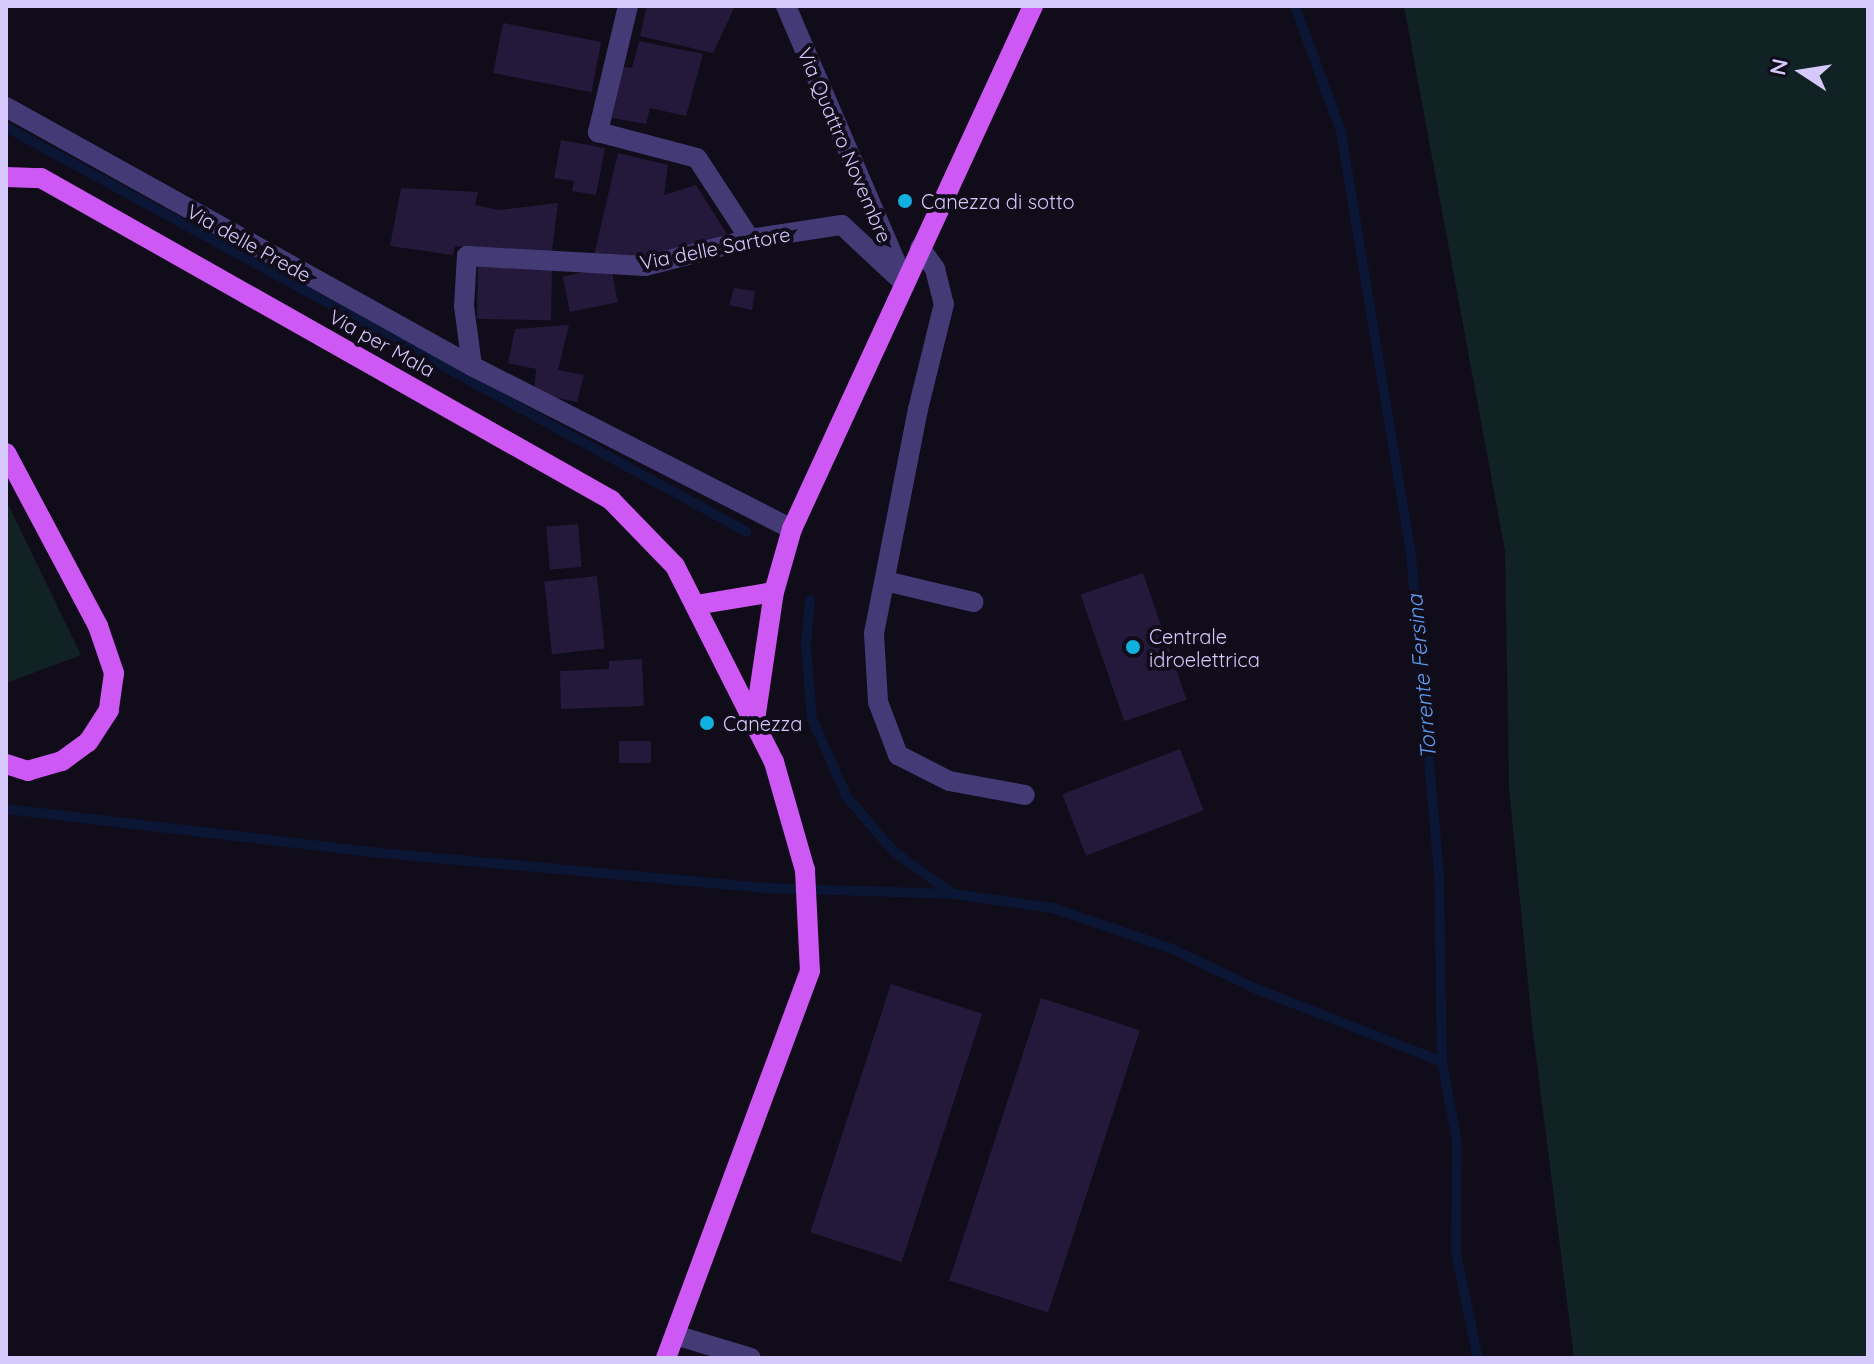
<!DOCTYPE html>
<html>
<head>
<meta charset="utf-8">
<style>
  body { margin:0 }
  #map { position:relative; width:1874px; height:1364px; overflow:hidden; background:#100c1a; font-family:Quicksand,sans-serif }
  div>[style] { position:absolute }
  .green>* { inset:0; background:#102224 }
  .stream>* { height:10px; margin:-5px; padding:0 5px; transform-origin:5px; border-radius:5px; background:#0b1534 }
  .building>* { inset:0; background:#24193a; transform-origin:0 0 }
  .minor>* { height:20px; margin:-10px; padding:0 10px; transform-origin:10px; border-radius:10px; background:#443a76 }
  .major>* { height:20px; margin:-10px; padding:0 10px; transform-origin:10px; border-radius:10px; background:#cd58f3 }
  .dots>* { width:22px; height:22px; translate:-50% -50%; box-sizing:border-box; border:4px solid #100c1a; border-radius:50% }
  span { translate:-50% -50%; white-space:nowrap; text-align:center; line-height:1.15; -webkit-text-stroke:8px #100c1a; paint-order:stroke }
  .street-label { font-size:20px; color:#d5c9fb }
  .poi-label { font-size:20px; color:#d5c9fb }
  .left { translate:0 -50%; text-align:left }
  .water-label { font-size:22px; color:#5f9cf3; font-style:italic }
  .frame { position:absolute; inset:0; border:8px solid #d5c9fb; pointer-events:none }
  .north { position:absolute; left:1762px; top:32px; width:80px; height:80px; -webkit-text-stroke:6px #100c1a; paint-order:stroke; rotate:282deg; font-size:22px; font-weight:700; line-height:32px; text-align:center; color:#d5c9fb }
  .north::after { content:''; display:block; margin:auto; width:28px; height:36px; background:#d5c9fb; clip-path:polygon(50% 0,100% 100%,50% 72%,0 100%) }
</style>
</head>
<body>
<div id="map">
  <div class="green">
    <div style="clip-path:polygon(1404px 6px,1868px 6px,1868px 1358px,1574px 1358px,1532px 1024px,1509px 788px,1505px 551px)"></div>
    <div style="clip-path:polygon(6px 500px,81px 655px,6px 683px)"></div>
  </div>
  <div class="stream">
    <div style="left:1295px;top:6px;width:134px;rotate:69.9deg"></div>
    <div style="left:1341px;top:132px;width:429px;rotate:80.6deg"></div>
    <div style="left:1411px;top:555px;width:320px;rotate:85deg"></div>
    <div style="left:1439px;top:874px;width:188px;rotate:89.1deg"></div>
    <div style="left:1442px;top:1062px;width:81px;rotate:79.4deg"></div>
    <div style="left:1457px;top:1142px;width:111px;rotate:90.5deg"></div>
    <div style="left:1456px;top:1253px;width:107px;rotate:78.2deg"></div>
    <div style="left:6px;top:127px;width:844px;rotate:28.66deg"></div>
    <div style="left:810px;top:600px;width:45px;rotate:95.1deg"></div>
    <div style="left:806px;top:645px;width:74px;rotate:85.4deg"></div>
    <div style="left:812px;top:719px;width:85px;rotate:65.8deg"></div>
    <div style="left:847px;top:797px;width:72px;rotate:49.5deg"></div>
    <div style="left:894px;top:852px;width:72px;rotate:35.4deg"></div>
    <div style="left:6px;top:809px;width:378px;rotate:6.7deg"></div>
    <div style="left:381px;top:853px;width:387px;rotate:5.2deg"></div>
    <div style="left:766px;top:888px;width:187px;rotate:1.8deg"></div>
    <div style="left:953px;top:894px;width:101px;rotate:8deg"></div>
    <div style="left:1053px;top:908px;width:124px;rotate:18.9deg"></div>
    <div style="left:1170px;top:948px;width:91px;rotate:25.4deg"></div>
    <div style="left:1252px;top:987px;width:204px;rotate:21.5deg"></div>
  </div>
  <div class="building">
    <div style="clip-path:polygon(647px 6px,735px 6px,713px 53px,640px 36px)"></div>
    <div style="left:503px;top:23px;width:100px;height:51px;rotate:11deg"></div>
    <div style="clip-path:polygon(639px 41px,703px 54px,686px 116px,650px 108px,646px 124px,612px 118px,623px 67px,632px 68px)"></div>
    <div style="clip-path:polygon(561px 140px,605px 148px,596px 195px,572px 191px,574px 181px,554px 178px)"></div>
    <div style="clip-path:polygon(618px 153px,668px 165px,664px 195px,696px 185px,727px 234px,648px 257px,594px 255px)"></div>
    <div style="clip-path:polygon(401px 188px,478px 192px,475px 205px,499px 210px,558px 203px,552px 251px,515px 254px,455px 246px,453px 255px,390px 246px)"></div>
    <div style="left:478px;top:264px;width:74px;height:55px;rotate:1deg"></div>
    <div style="left:611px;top:267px;width:36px;height:49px;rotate:79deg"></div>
    <div style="clip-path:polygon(734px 288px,755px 291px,752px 310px,729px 305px)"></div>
    <div style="clip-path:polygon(569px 325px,558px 370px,584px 375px,577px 402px,534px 393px,536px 369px,508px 363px,515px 329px)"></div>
    <div style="left:578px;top:524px;width:43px;height:32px;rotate:85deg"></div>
    <div style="left:1143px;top:573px;width:134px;height:66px;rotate:71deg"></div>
    <div style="left:597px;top:576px;width:73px;height:53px;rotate:84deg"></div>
    <div style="clip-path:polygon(642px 659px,644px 706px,561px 709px,560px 671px,609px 669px,609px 661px)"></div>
    <div style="left:619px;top:741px;width:32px;height:22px"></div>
    <div style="left:1180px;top:749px;width:66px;height:126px;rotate:69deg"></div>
    <div style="left:891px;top:984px;width:96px;height:261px;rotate:18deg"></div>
    <div style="left:1041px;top:998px;width:104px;height:297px;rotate:18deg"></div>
  </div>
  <div class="minor">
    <div style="left:628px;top:6px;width:130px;rotate:103.4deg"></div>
    <div style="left:598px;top:132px;width:102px;rotate:14.7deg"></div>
    <div style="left:697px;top:158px;width:97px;rotate:56.8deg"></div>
    <div style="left:786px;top:6px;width:294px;rotate:66.8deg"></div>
    <div style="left:6px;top:107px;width:533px;rotate:29.07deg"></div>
    <div style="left:472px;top:366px;width:359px;rotate:27deg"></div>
    <div style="left:920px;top:248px;width:26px;rotate:54deg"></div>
    <div style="left:935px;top:269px;width:36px;rotate:76deg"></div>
    <div style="left:944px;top:304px;width:108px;rotate:103.9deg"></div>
    <div style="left:918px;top:409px;width:229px;rotate:101.1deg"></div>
    <div style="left:874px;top:634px;width:68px;rotate:86.6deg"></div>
    <div style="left:878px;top:702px;width:57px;rotate:69.3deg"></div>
    <div style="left:898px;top:755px;width:57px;rotate:27deg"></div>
    <div style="left:949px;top:781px;width:77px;rotate:10.4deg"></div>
    <div style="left:472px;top:366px;width:61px;rotate:-97.6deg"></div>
    <div style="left:464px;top:306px;width:50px;rotate:-86.6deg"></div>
    <div style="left:467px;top:256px;width:178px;rotate:3.2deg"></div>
    <div style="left:645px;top:266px;width:108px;rotate:-14.4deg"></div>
    <div style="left:750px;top:239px;width:93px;rotate:-8.7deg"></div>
    <div style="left:842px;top:225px;width:86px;rotate:43.1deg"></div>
    <div style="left:885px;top:581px;width:91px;rotate:13.3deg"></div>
    <div style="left:675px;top:1335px;width:79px;rotate:16.8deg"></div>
  </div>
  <div class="major">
    <div style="left:6px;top:177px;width:35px;rotate:2deg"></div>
    <div style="left:41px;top:178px;width:655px;rotate:29.46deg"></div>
    <div style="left:611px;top:500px;width:92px;rotate:45.9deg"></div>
    <div style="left:675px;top:566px;width:220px;rotate:63.2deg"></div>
    <div style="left:774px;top:762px;width:112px;rotate:74deg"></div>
    <div style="left:805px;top:870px;width:101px;rotate:87.2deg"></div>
    <div style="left:810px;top:971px;width:413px;rotate:110.4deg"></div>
    <div style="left:6px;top:453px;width:196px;rotate:62deg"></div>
    <div style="left:98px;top:626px;width:50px;rotate:71.2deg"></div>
    <div style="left:114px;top:673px;width:37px;rotate:98deg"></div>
    <div style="left:109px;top:710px;width:38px;rotate:123deg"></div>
    <div style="left:88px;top:742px;width:32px;rotate:144deg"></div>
    <div style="left:62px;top:761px;width:35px;rotate:164deg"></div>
    <div style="left:28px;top:771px;width:23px;rotate:-162deg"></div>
    <div style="left:696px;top:605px;width:79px;rotate:-9.5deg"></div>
    <div style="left:755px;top:720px;width:129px;rotate:-81.6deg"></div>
    <div style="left:774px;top:592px;width:66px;rotate:-74.1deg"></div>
    <div style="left:792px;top:529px;width:576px;rotate:-65.26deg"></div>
  </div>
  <div class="dots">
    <div style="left:905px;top:201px;background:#10b1e0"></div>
    <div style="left:1133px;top:647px;background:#10b1e0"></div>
    <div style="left:707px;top:723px;background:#10b1e0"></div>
  </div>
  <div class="street-label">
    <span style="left:845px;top:145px;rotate:67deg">Via Quattro Novembre</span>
    <span style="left:249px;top:243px;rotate:29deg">Via delle Prede</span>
    <span style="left:715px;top:248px;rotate:-11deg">Via delle Sartore</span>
    <span style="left:382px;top:343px;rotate:29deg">Via per Mala</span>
  </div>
  <div class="poi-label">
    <span class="left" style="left:921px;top:201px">Canezza di sotto</span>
    <span class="left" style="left:1149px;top:648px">Centrale<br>idroelettrica</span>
    <span class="left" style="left:723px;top:723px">Canezza</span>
  </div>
  <div class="water-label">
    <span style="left:1422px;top:677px;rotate:-95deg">Torrente Fersina</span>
  </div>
  <div class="frame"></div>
  <div class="north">N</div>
</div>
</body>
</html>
